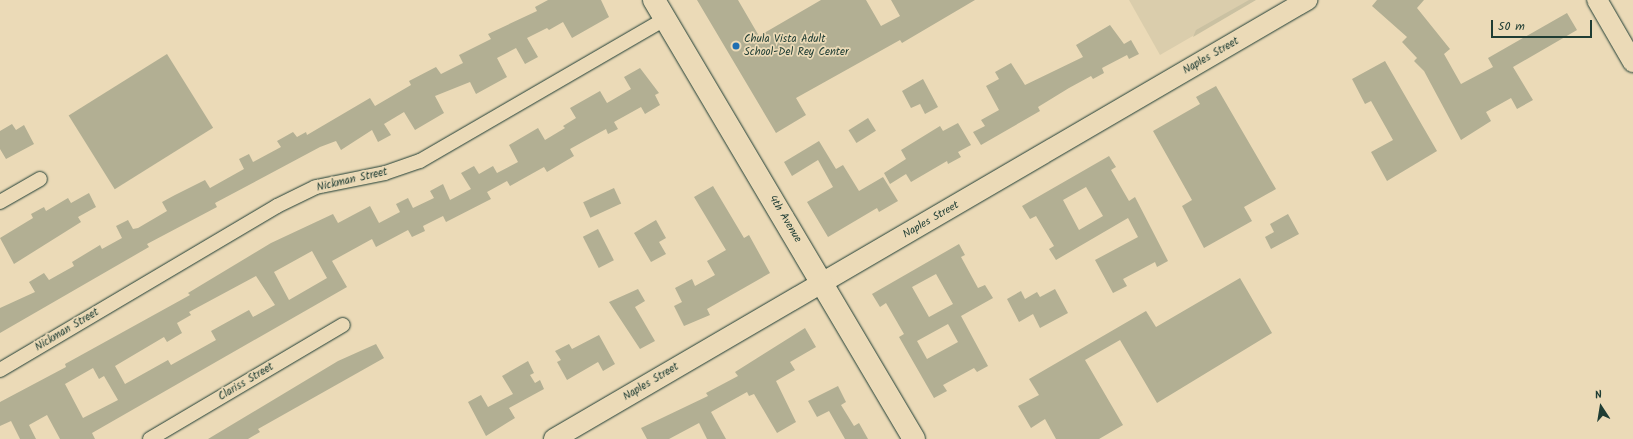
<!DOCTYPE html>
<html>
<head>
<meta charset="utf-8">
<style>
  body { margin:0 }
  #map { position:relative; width:1633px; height:439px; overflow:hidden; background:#ebdab7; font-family:Kalam,sans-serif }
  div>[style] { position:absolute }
  .built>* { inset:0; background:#dacdac }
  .green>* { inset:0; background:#cac1a2 }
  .building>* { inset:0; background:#b2af93; transform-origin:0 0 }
  .roads { filter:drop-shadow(0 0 1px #1f3d34) drop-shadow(0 0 1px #1f3d34) }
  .street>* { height:14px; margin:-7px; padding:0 7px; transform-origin:7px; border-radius:7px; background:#ebdab7 }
  .secondary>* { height:20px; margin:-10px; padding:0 10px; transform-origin:10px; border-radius:10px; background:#ebdab7 }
  .primary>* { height:22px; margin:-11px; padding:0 11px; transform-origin:11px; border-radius:11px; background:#ebdab7 }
  .dots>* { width:11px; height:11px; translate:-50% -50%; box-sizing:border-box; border:2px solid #ebdab7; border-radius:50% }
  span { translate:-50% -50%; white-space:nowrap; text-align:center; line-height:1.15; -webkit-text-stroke:3.5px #ebdab7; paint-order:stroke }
  .poi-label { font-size:11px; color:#1f3d34 }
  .left { translate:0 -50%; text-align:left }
  .street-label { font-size:11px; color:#1f3d34 }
  .north { position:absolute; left:1581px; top:387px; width:40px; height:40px; -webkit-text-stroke:3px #ebdab7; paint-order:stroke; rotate:348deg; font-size:11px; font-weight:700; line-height:16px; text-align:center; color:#1f3d34 }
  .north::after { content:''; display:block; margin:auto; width:14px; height:18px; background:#1f3d34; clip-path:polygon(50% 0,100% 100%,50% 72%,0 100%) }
  .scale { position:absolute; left:1491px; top:20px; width:101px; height:18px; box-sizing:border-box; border:2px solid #1f3d34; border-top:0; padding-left:5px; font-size:12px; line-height:14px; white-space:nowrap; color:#1f3d34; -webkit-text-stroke:3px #ebdab7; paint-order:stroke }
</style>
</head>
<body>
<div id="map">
  <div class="built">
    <div style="clip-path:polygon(1129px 0,1255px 0,1160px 55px)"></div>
  </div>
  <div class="green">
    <div style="clip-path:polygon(1249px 0,1256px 0,1193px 37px,1196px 30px)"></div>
  </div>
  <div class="building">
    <div style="clip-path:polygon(548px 0,601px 0,609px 17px,572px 38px,563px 22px,549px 30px,547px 28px,527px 38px,538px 57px,525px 64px,516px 48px,497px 58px,507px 77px,476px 94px,470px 82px,435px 96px,444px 113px,415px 130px,404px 112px,384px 124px,391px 135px,378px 142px,372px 130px,341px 150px,336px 141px,320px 147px,215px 203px,217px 207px,147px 244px,149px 247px,0 333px,0 308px,35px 292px,29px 282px,44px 273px,49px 280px,74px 266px,72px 262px,100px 245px,102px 249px,122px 238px,116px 226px,128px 220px,133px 229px,138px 228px,167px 211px,162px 202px,175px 195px,205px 180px,210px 188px,244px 169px,239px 159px,249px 154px,253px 162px,281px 147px,277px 141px,293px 132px,297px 137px,306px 132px,307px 135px,370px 98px,375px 106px,411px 85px,409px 81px,436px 67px,441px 74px,463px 63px,459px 55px,491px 39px,488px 34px,537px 11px,535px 7px)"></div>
    <div style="clip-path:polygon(697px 0,738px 0,759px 36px,821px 0,866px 0,881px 26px,900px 16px,891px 0,975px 0,902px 43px,900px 40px,796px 98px,806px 115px,776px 133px)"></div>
    <div style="clip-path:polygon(1377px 0,1424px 0,1417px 8px,1450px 49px,1444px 54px,1461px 84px,1493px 67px,1488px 58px,1567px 13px,1577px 30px,1513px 67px,1533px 100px,1517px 109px,1511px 98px,1486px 112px,1491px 121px,1461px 140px,1424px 71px,1414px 61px,1417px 58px,1402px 42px,1407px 37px,1372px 6px)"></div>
    <div style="clip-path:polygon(1110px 25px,1124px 44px,1131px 40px,1139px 54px,1129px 59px,1127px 55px,1102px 68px,1104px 73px,1093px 79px,1091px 76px,1069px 88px,1038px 107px,1040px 111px,981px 145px,973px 132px,985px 126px,981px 120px,999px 110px,986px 86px,999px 79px,995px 72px,1011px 63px,1025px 85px,1083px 57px,1076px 45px)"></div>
    <div style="left:167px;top:54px;width:87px;height:116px;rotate:58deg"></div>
    <div style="clip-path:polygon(1385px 61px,1437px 151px,1387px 181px,1371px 152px,1393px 140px,1371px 101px,1365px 104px,1352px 79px)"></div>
    <div style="clip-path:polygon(evenodd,640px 68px,659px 93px,655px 95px,660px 105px,645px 114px,641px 107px,614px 122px,618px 129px,608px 134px,606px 129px,570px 149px,574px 156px,547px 172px,544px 167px,510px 186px,507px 181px,487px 192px,491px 199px,446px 222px,443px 216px,423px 226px,425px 231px,412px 237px,408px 230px,376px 247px,372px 239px,332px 261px,347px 287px,92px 433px,95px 439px,60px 439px,47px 415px,29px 425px,36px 439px,20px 439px,11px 421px,0 426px,0 402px,66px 367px,65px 364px,190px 295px,188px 293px,271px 243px,333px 214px,338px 223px,370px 206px,379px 223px,400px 212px,396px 204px,408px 198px,413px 208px,434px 198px,430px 191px,443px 184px,450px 200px,471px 189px,461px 173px,474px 166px,479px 174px,493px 166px,497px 173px,518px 162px,509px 145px,538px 128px,545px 140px,565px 128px,563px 126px,576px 118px,570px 108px,600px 91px,607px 103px,631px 89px,624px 77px,640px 68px,312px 251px,327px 278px,289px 300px,274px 272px,312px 251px,640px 68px,256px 276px,275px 305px,253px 317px,249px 310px,211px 331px,216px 340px,171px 365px,168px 360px,125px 384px,115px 366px,164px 337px,167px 342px,182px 333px,177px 323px,191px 315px,189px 312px,256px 276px,640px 68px,93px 368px,99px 379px,104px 376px,118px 400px,83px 418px,65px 384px,93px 368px)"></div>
    <div style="clip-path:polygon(923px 79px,938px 107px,925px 114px,920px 104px,911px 108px,902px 91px)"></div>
    <div style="clip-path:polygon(1216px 86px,1276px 189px,1244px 207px,1252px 221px,1204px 248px,1182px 206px,1192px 200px,1153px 131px,1200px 104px,1196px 97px)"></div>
    <div style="left:868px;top:118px;width:15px;height:23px;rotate:58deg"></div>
    <div style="clip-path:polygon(958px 123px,971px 145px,958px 152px,961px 157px,948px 164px,947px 161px,911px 182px,906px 174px,890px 184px,884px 173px,906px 159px,901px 150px,940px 126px,943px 131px)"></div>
    <div style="clip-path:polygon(12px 124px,16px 130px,24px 125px,34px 144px,6px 159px,0 149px,0 131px)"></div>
    <div style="clip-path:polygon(819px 141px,836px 169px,843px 165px,859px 191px,883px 177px,898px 201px,879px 212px,877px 208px,828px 237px,807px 202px,833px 187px,818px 160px,792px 176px,784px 162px)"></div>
    <div style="clip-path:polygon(evenodd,1109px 156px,1116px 167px,1111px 170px,1129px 201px,1135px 197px,1168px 261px,1157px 267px,1155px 262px,1123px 279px,1127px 286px,1113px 293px,1095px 260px,1138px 237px,1128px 218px,1056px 260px,1049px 249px,1054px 246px,1036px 216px,1030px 219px,1022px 206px,1109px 156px,1086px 187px,1103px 216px,1079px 230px,1063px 200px,1086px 187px)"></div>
    <div style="clip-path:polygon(713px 186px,744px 238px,749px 235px,770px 273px,707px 309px,710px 315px,684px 326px,674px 306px,682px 302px,675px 288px,692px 279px,695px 286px,715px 275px,707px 261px,726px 250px,694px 197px)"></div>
    <div style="left:614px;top:188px;width:17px;height:34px;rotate:65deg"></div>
    <div style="clip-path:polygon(89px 193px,96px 207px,78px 217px,81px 222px,14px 264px,0 238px,33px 218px,31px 214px,44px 207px,46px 211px,68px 198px,71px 203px)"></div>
    <div style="clip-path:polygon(1288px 214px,1299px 234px,1271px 249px,1265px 237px,1274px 232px,1270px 224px)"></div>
    <div style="clip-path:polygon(656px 220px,666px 238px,659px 242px,666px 254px,651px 262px,634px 233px)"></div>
    <div style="left:598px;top:229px;width:35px;height:17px;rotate:63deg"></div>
    <div style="clip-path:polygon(evenodd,959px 244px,965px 255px,961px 257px,978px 288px,985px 285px,993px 298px,961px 316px,988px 366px,977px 372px,974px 368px,943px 385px,947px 391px,934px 398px,899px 337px,904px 334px,886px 303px,880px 307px,872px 294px,959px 244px,936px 274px,953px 304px,929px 317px,912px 287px,936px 274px,959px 244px,948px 324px,958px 342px,927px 359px,917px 341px,948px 324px)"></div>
    <div style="clip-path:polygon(1240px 278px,1272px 333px,1157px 403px,1120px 340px,1085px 360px,1123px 425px,1099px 439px,1056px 439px,1045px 419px,1031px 428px,1018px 406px,1039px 395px,1029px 379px,1146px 311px,1156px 327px)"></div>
    <div style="clip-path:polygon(638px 289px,645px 301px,635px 307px,655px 341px,640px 349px,609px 302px)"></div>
    <div style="clip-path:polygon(1055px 289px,1068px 313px,1040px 328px,1033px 314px,1019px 322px,1007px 299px,1021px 291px,1025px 299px,1037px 292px,1040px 297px)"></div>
    <div style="clip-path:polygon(805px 328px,816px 347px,790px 362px,795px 370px,776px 381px,796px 422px,777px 433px,754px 394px,749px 396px,747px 392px,711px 412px,726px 439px,707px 439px,699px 423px,669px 439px,647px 439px,641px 428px,708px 396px,706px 393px,738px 376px,735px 372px)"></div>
    <div style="clip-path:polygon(599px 335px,615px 364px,603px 371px,598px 362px,567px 380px,557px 362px,561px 360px,555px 351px,569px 344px,572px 349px)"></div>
    <div style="clip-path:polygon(376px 344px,384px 358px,258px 429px,260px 432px,248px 439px,208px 439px,338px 361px)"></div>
    <div style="clip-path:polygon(528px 361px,534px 373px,530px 375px,535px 383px,540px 380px,544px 389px,509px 408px,515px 418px,486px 436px,468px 402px,481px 395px,488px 407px,513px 394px,502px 376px)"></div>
    <div style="clip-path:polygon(838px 386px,846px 402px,841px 405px,854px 426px,859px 423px,868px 439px,845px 439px,829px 411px,817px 417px,808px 401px)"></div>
  </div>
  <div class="roads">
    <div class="street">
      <div style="left:0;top:202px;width:46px;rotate:-29.9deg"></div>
      <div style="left:0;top:370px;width:322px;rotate:-30.6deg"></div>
      <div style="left:277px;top:206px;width:43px;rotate:-26deg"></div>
      <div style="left:316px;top:187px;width:70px;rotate:-11.5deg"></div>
      <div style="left:385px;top:173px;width:37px;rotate:-19deg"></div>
      <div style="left:420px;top:161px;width:283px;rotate:-30.1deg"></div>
      <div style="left:150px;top:439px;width:224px;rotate:-30.6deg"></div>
    </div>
    <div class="secondary">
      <div style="left:1597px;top:0;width:72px;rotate:59.9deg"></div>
      <div style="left:554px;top:439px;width:872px;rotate:-30.24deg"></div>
    </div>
    <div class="primary">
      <div style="left:654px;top:0;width:510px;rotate:59.36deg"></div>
    </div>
  </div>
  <div class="dots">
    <div style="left:736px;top:46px;background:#1f6fb2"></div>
  </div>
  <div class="poi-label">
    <span class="left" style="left:744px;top:46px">Chula Vista Adult<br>School-Del Rey Center</span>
  </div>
  <div class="street-label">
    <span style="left:1211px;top:56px;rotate:-30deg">Naples Street</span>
    <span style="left:352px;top:180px;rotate:-13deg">Nickman Street</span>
    <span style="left:785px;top:219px;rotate:59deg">4th Avenue</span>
    <span style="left:931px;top:220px;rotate:-30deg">Naples Street</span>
    <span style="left:67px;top:330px;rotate:-31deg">Nickman Street</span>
    <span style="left:246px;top:382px;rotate:-31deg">Clariss Street</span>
    <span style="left:651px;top:382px;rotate:-31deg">Naples Street</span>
  </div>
  <div class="north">N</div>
  <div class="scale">50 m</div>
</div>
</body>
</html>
